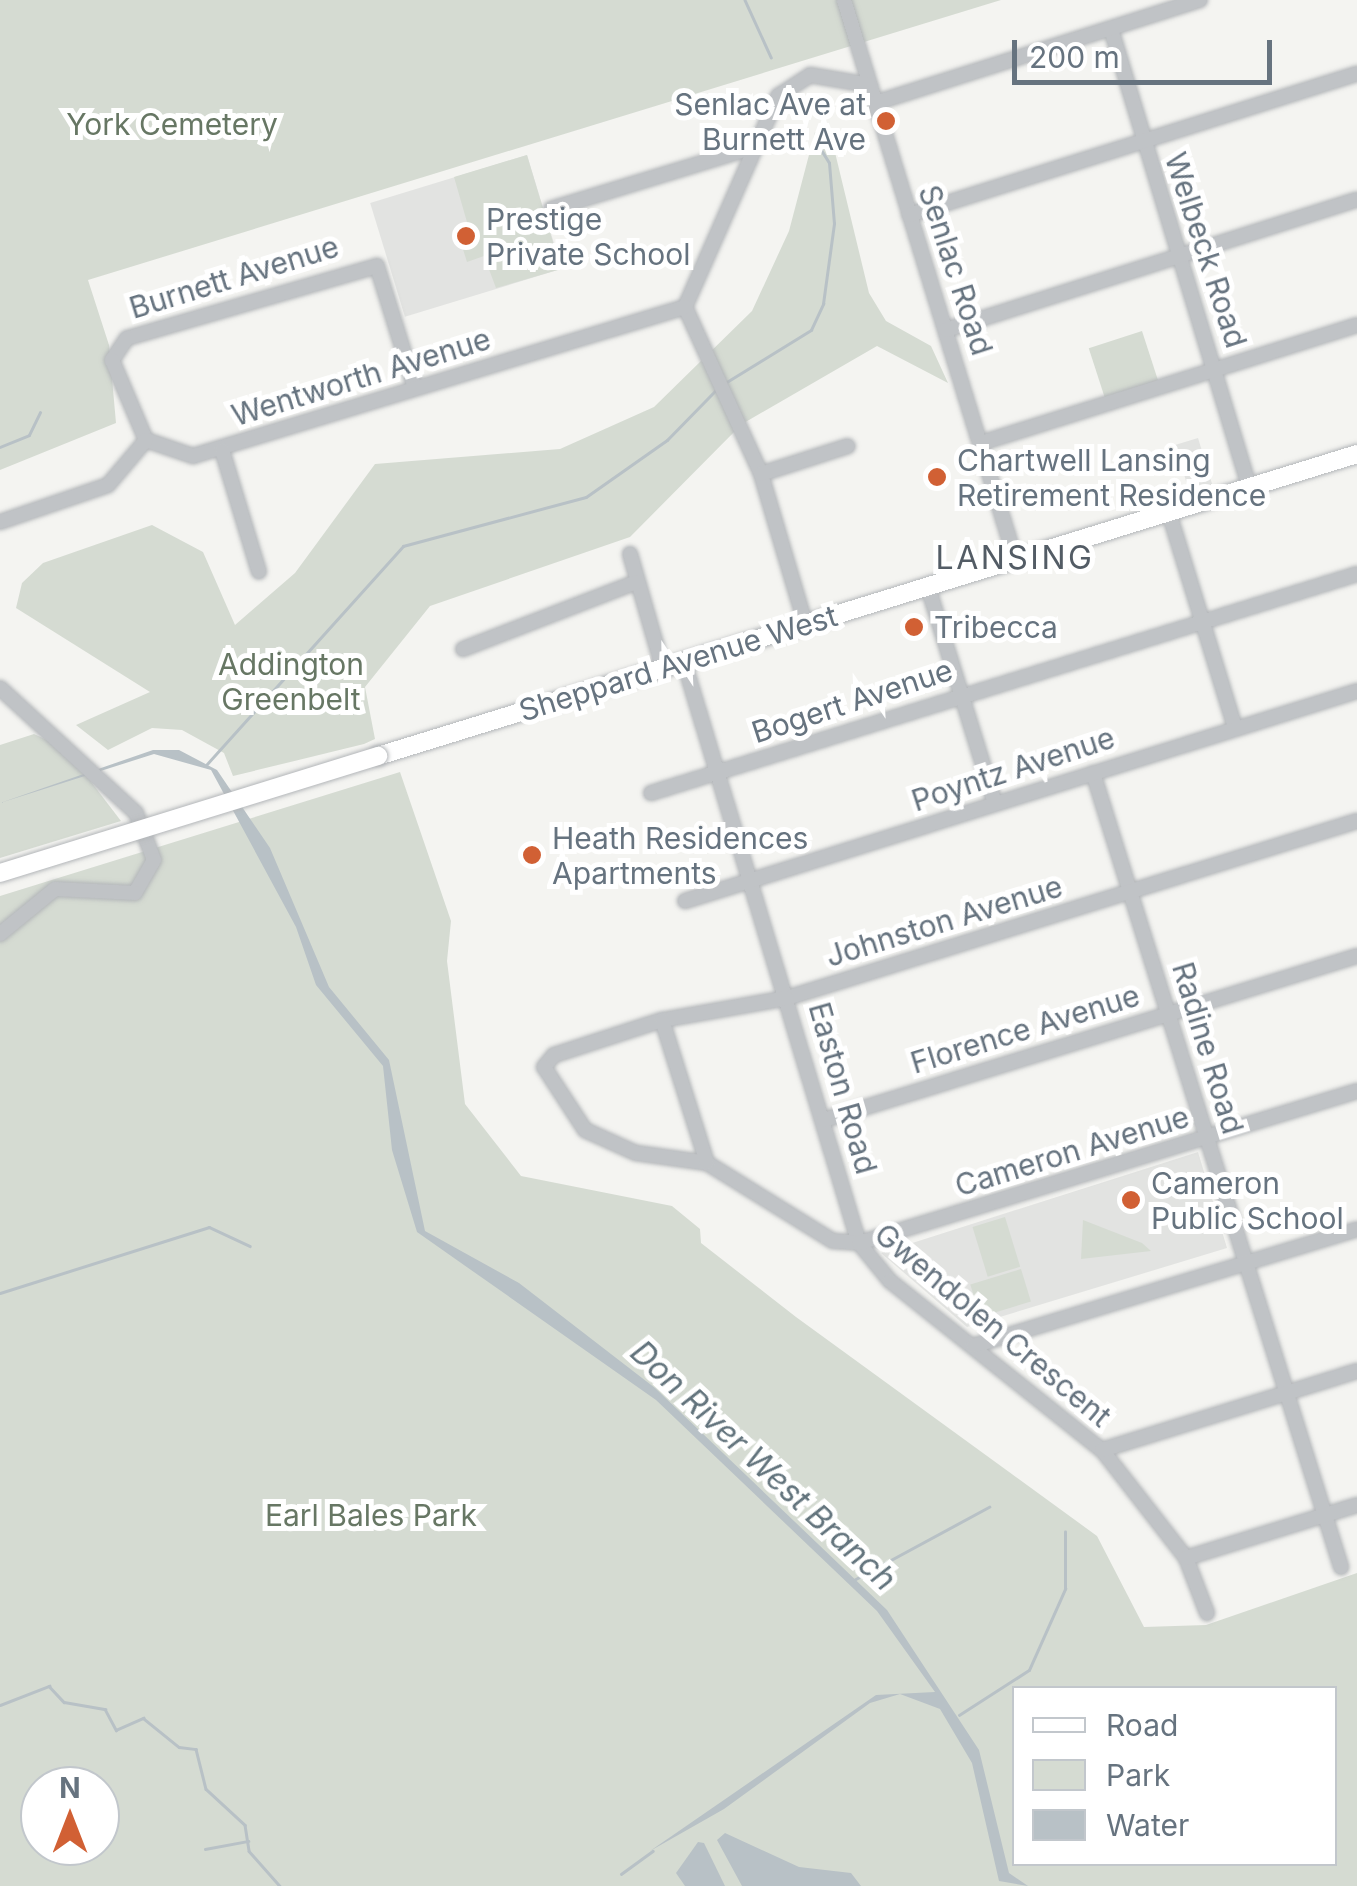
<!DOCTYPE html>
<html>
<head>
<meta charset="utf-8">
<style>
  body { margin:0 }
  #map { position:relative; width:1357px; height:1886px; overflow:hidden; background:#f4f4f1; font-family:Inter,sans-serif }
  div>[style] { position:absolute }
  .built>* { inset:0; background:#e2e3e1; transform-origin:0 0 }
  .green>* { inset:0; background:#d5dbd2; transform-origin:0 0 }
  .water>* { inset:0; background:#b8c1c6 }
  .stream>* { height:2.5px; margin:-1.25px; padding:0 1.25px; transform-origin:1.25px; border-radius:1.25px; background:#b8c1c6 }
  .roads { filter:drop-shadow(0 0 2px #b3b6b9) drop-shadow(0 0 2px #b3b6b9) }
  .minor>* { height:14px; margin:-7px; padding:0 7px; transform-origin:7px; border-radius:7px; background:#c0c3c6 }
  .major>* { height:18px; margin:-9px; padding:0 9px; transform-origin:9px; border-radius:9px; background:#fff }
  .bridges { filter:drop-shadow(0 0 2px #b3b6b9) drop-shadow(0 0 2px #b3b6b9) }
  .major-bridge>* { height:18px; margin:-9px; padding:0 9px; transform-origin:9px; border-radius:9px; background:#fff }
  .dots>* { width:28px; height:28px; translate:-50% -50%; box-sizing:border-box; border:5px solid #fff; border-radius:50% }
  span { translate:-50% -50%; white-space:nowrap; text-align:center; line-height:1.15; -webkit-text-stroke:10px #fff; paint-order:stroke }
  .poi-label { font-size:30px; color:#66737f }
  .right { translate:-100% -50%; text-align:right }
  .left { translate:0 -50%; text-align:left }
  .park-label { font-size:30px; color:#677764 }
  .street-label { font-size:30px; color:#66737f }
  .neighbourhood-label { font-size:32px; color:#535c65; letter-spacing:2.5px }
  .water-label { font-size:32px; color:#62737c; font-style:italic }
  .legend { position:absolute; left:1012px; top:1686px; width:325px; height:180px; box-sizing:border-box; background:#fff; border:2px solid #c2c7cc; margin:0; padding:12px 18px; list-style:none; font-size:30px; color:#66737f }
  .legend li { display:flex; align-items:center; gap:20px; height:50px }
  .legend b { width:50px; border:2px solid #c2c7cc }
  .north { position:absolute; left:20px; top:1766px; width:100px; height:100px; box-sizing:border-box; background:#fff; border:2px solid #c2c7cc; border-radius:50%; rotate:0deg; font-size:28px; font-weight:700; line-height:40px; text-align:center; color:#66737f }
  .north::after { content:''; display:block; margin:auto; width:35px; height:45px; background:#d16034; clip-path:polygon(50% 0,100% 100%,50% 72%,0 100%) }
  .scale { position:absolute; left:1012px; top:40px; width:260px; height:45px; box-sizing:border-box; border:5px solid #66737f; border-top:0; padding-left:12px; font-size:30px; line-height:35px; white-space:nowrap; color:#66737f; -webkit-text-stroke:8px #fff; paint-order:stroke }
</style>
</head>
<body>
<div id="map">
  <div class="built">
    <div style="left:527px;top:155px;width:119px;height:164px;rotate:73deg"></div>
    <div style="left:1198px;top:438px;width:49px;height:24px;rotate:73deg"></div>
    <div style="clip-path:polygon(1198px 1152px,1227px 1248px,967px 1327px,881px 1253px)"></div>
  </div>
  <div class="green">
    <div style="clip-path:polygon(0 0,1001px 0,88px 280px,109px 345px,116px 423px,0 470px)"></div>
    <div style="clip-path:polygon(815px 132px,832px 140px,869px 293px,886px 321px,931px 346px,948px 383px,877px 346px,742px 424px,630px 537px,430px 606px,365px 687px,375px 739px,364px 744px,233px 776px,224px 753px,182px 730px,152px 728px,108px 750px,76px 725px,150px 692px,16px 608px,22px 583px,43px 563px,152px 525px,203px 552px,235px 625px,295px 573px,375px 464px,560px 449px,654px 407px,752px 311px,789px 231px)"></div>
    <div style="clip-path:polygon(527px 155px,561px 269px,496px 288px,484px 256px,467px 262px,461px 243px,471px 236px,454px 177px)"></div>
    <div style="left:1142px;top:331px;width:52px;height:56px;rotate:72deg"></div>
    <div style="clip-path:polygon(34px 734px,66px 749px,121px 821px,0 858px,0 745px)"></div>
    <div style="clip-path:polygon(evenodd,400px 772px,451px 921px,447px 961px,465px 1104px,521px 1176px,672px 1206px,700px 1229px,701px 1243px,796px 1317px,1097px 1536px,1144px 1627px,1206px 1625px,1357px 1573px,1357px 1886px,0 1886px,0 896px,400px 772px,1014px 1688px,1334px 1688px,1334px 1864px,1014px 1864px,1014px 1688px,400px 772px,40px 1786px,100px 1786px,100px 1846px,40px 1846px,40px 1786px)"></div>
    <div style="left:1005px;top:1217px;width:52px;height:34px;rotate:73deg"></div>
    <div style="clip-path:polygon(1083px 1220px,1142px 1243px,1151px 1251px,1081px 1259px)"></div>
    <div style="left:1021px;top:1269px;width:34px;height:53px;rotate:73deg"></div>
  </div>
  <div class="water">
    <div style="clip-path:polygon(153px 750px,179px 750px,217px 770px,270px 848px,329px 987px,389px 1060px,425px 1231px,519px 1283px,655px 1388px,887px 1610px,979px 1750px,1009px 1873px,1028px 1886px,999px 1881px,972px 1763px,940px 1709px,900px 1694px,870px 1703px,724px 1809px,650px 1851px,876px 1695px,935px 1692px,877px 1611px,656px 1400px,417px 1232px,392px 1150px,383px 1066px,316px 985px,296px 927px,211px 770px,154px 754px,0 803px)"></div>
    <div style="clip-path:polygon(725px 1833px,799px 1867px,851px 1873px,861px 1886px,742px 1886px,717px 1840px)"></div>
    <div style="clip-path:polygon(698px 1842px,704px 1843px,725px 1886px,685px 1886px,676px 1873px)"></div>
  </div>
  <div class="stream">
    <div style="left:745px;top:0;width:63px;rotate:65.5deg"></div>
    <div style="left:725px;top:383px;width:101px;rotate:-31.6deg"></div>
    <div style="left:811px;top:330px;width:29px;rotate:-65deg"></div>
    <div style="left:823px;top:304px;width:81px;rotate:-82.2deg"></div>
    <div style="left:834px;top:224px;width:61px;rotate:-94.7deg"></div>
    <div style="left:829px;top:163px;width:22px;rotate:-122deg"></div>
    <div style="left:0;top:447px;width:31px;rotate:-22deg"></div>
    <div style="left:29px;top:435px;width:25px;rotate:-64deg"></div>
    <div style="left:207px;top:764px;width:293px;rotate:-48deg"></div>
    <div style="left:403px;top:546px;width:189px;rotate:-15deg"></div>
    <div style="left:586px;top:497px;width:99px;rotate:-35.1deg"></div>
    <div style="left:667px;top:440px;width:69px;rotate:-45.6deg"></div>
    <div style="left:0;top:1293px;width:219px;rotate:-17.5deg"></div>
    <div style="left:209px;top:1227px;width:45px;rotate:24.9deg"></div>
    <div style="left:852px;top:1581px;width:156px;rotate:-28.4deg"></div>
    <div style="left:0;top:1705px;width:53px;rotate:-21.2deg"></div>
    <div style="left:49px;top:1686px;width:22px;rotate:47deg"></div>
    <div style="left:64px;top:1702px;width:42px;rotate:9.7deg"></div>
    <div style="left:105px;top:1709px;width:24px;rotate:62deg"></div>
    <div style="left:116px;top:1730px;width:30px;rotate:-24deg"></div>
    <div style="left:143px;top:1718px;width:46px;rotate:38.9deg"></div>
    <div style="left:179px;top:1747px;width:17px;rotate:7deg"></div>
    <div style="left:196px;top:1749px;width:41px;rotate:76deg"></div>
    <div style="left:206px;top:1789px;width:53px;rotate:42.7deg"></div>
    <div style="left:245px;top:1825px;width:26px;rotate:81deg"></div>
    <div style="left:249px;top:1851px;width:47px;rotate:48.5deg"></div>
    <div style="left:959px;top:1715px;width:83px;rotate:-32.7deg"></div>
    <div style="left:1029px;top:1670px;width:89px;rotate:-66deg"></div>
    <div style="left:1065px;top:1589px;width:57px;rotate:-90deg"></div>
    <div style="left:205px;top:1849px;width:44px;rotate:-10.5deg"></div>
    <div style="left:621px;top:1874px;width:39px;rotate:-36deg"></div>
  </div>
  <div class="roads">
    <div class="minor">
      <div style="left:844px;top:0;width:584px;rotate:72.96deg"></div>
      <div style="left:1111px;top:29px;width:478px;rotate:73.2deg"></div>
      <div style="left:875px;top:103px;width:341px;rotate:-17.6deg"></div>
      <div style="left:551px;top:209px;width:215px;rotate:-17deg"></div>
      <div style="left:909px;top:215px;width:470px;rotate:-17.5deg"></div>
      <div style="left:685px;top:307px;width:183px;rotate:65.5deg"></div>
      <div style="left:761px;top:474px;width:155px;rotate:73.5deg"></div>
      <div style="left:685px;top:307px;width:231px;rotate:-66.2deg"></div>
      <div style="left:778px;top:96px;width:38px;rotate:-33deg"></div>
      <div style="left:810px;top:75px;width:60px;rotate:9.6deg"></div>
      <div style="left:946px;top:330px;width:431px;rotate:-17.6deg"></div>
      <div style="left:415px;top:388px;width:128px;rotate:-107.3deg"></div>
      <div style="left:377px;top:266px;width:260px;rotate:163.9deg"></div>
      <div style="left:127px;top:338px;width:27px;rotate:124deg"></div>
      <div style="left:112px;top:360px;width:87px;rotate:67deg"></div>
      <div style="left:146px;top:440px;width:50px;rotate:18.8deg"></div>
      <div style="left:193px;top:456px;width:514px;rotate:-16.85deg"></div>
      <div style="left:981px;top:443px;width:394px;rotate:-17.4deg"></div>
      <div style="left:222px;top:450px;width:127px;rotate:73.1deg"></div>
      <div style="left:761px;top:474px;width:91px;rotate:-17.8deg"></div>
      <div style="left:1169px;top:513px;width:224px;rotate:72.9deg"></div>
      <div style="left:0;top:522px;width:114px;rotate:-18.9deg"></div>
      <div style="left:108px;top:485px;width:59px;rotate:-49.8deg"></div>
      <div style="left:630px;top:554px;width:119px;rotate:73.9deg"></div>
      <div style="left:928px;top:587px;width:227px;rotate:72.8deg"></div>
      <div style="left:463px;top:649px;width:186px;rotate:-21.1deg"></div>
      <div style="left:684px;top:662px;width:607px;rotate:73.24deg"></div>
      <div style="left:859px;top:1243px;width:49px;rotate:50.8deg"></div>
      <div style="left:890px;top:1281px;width:271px;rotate:38.6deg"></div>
      <div style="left:1102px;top:1450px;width:137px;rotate:52.1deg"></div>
      <div style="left:1186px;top:1558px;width:59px;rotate:69.1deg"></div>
      <div style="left:0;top:688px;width:185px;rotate:42.6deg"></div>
      <div style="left:136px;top:813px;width:50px;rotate:69deg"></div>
      <div style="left:154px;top:860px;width:38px;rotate:120deg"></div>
      <div style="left:135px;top:893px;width:80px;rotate:-177.1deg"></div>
      <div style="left:55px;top:889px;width:71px;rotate:140.7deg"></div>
      <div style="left:1093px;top:773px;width:832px;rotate:72.65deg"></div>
      <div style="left:651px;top:793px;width:739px;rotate:-17.23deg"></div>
      <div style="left:1357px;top:821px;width:597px;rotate:162.75deg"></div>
      <div style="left:787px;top:998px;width:127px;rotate:170deg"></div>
      <div style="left:662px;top:1020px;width:114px;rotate:162deg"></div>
      <div style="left:554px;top:1055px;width:16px;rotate:130deg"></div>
      <div style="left:544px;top:1067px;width:75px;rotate:56.9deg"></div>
      <div style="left:585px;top:1130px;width:56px;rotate:24.3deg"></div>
      <div style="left:636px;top:1153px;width:72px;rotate:8deg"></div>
      <div style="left:707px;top:1163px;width:148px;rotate:31.8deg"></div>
      <div style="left:833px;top:1241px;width:26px;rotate:4deg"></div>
      <div style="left:859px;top:1243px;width:521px;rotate:-16.97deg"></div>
      <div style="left:685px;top:901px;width:704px;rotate:-17.35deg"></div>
      <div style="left:662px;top:1020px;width:150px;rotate:72.5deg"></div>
      <div style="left:824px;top:1120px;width:558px;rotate:-17.1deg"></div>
      <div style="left:973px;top:1346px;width:401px;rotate:-16.9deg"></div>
      <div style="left:1102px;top:1450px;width:267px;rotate:-17.2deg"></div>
      <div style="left:1186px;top:1558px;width:179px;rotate:-17.2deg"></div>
    </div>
    <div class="major">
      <div style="left:378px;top:756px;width:1025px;rotate:-17.14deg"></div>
    </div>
  </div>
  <div class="bridges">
    <div class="major-bridge">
      <div style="left:0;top:873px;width:396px;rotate:-17.2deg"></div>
    </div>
  </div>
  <div class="dots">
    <div style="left:886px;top:121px;background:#d16034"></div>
    <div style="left:466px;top:236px;background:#d16034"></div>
    <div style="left:937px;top:477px;background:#d16034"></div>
    <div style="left:914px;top:627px;background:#d16034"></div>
    <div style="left:532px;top:855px;background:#d16034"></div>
    <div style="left:1131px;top:1200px;background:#d16034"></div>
  </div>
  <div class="poi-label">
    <span class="right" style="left:866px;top:121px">Senlac Ave at<br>Burnett Ave</span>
    <span class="left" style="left:486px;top:236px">Prestige<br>Private School</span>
    <span class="left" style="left:957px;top:477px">Chartwell Lansing<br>Retirement Residence</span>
    <span class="left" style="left:934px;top:627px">Tribecca</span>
    <span class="left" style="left:552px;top:855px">Heath Residences<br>Apartments</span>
    <span class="left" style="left:1151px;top:1200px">Cameron<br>Public School</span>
  </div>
  <div class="park-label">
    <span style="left:172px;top:124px">York Cemetery</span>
    <span style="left:291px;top:681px">Addington<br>Greenbelt</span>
    <span style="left:371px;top:1515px">Earl Bales Park</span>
  </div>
  <div class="street-label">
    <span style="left:1206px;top:250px;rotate:72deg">Welbeck Road</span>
    <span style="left:956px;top:270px;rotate:72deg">Senlac Road</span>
    <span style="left:234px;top:277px;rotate:-17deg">Burnett Avenue</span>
    <span style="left:361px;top:377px;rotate:-17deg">Wentworth Avenue</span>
    <span style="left:678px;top:663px;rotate:-17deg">Sheppard Avenue West</span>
    <span style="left:852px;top:701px;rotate:-18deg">Bogert Avenue</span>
    <span style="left:1013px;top:769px;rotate:-18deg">Poyntz Avenue</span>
    <span style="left:944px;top:921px;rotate:-17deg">Johnston Avenue</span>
    <span style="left:1025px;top:1029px;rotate:-17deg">Florence Avenue</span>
    <span style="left:1208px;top:1048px;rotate:73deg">Radine Road</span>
    <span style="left:843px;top:1088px;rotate:74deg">Easton Road</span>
    <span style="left:1072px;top:1151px;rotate:-17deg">Cameron Avenue</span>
    <span style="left:993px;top:1325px;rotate:40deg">Gwendolen Crescent</span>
  </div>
  <div class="neighbourhood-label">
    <span style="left:1015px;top:558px">LANSING</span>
  </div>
  <div class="water-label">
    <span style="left:763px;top:1466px;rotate:43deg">Don River West Branch</span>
  </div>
  <ul class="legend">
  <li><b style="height:12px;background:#fff"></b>Road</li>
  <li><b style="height:28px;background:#d5dbd2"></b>Park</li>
  <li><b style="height:28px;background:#b8c1c6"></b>Water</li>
  </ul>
  <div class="north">N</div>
  <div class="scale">200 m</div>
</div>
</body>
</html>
